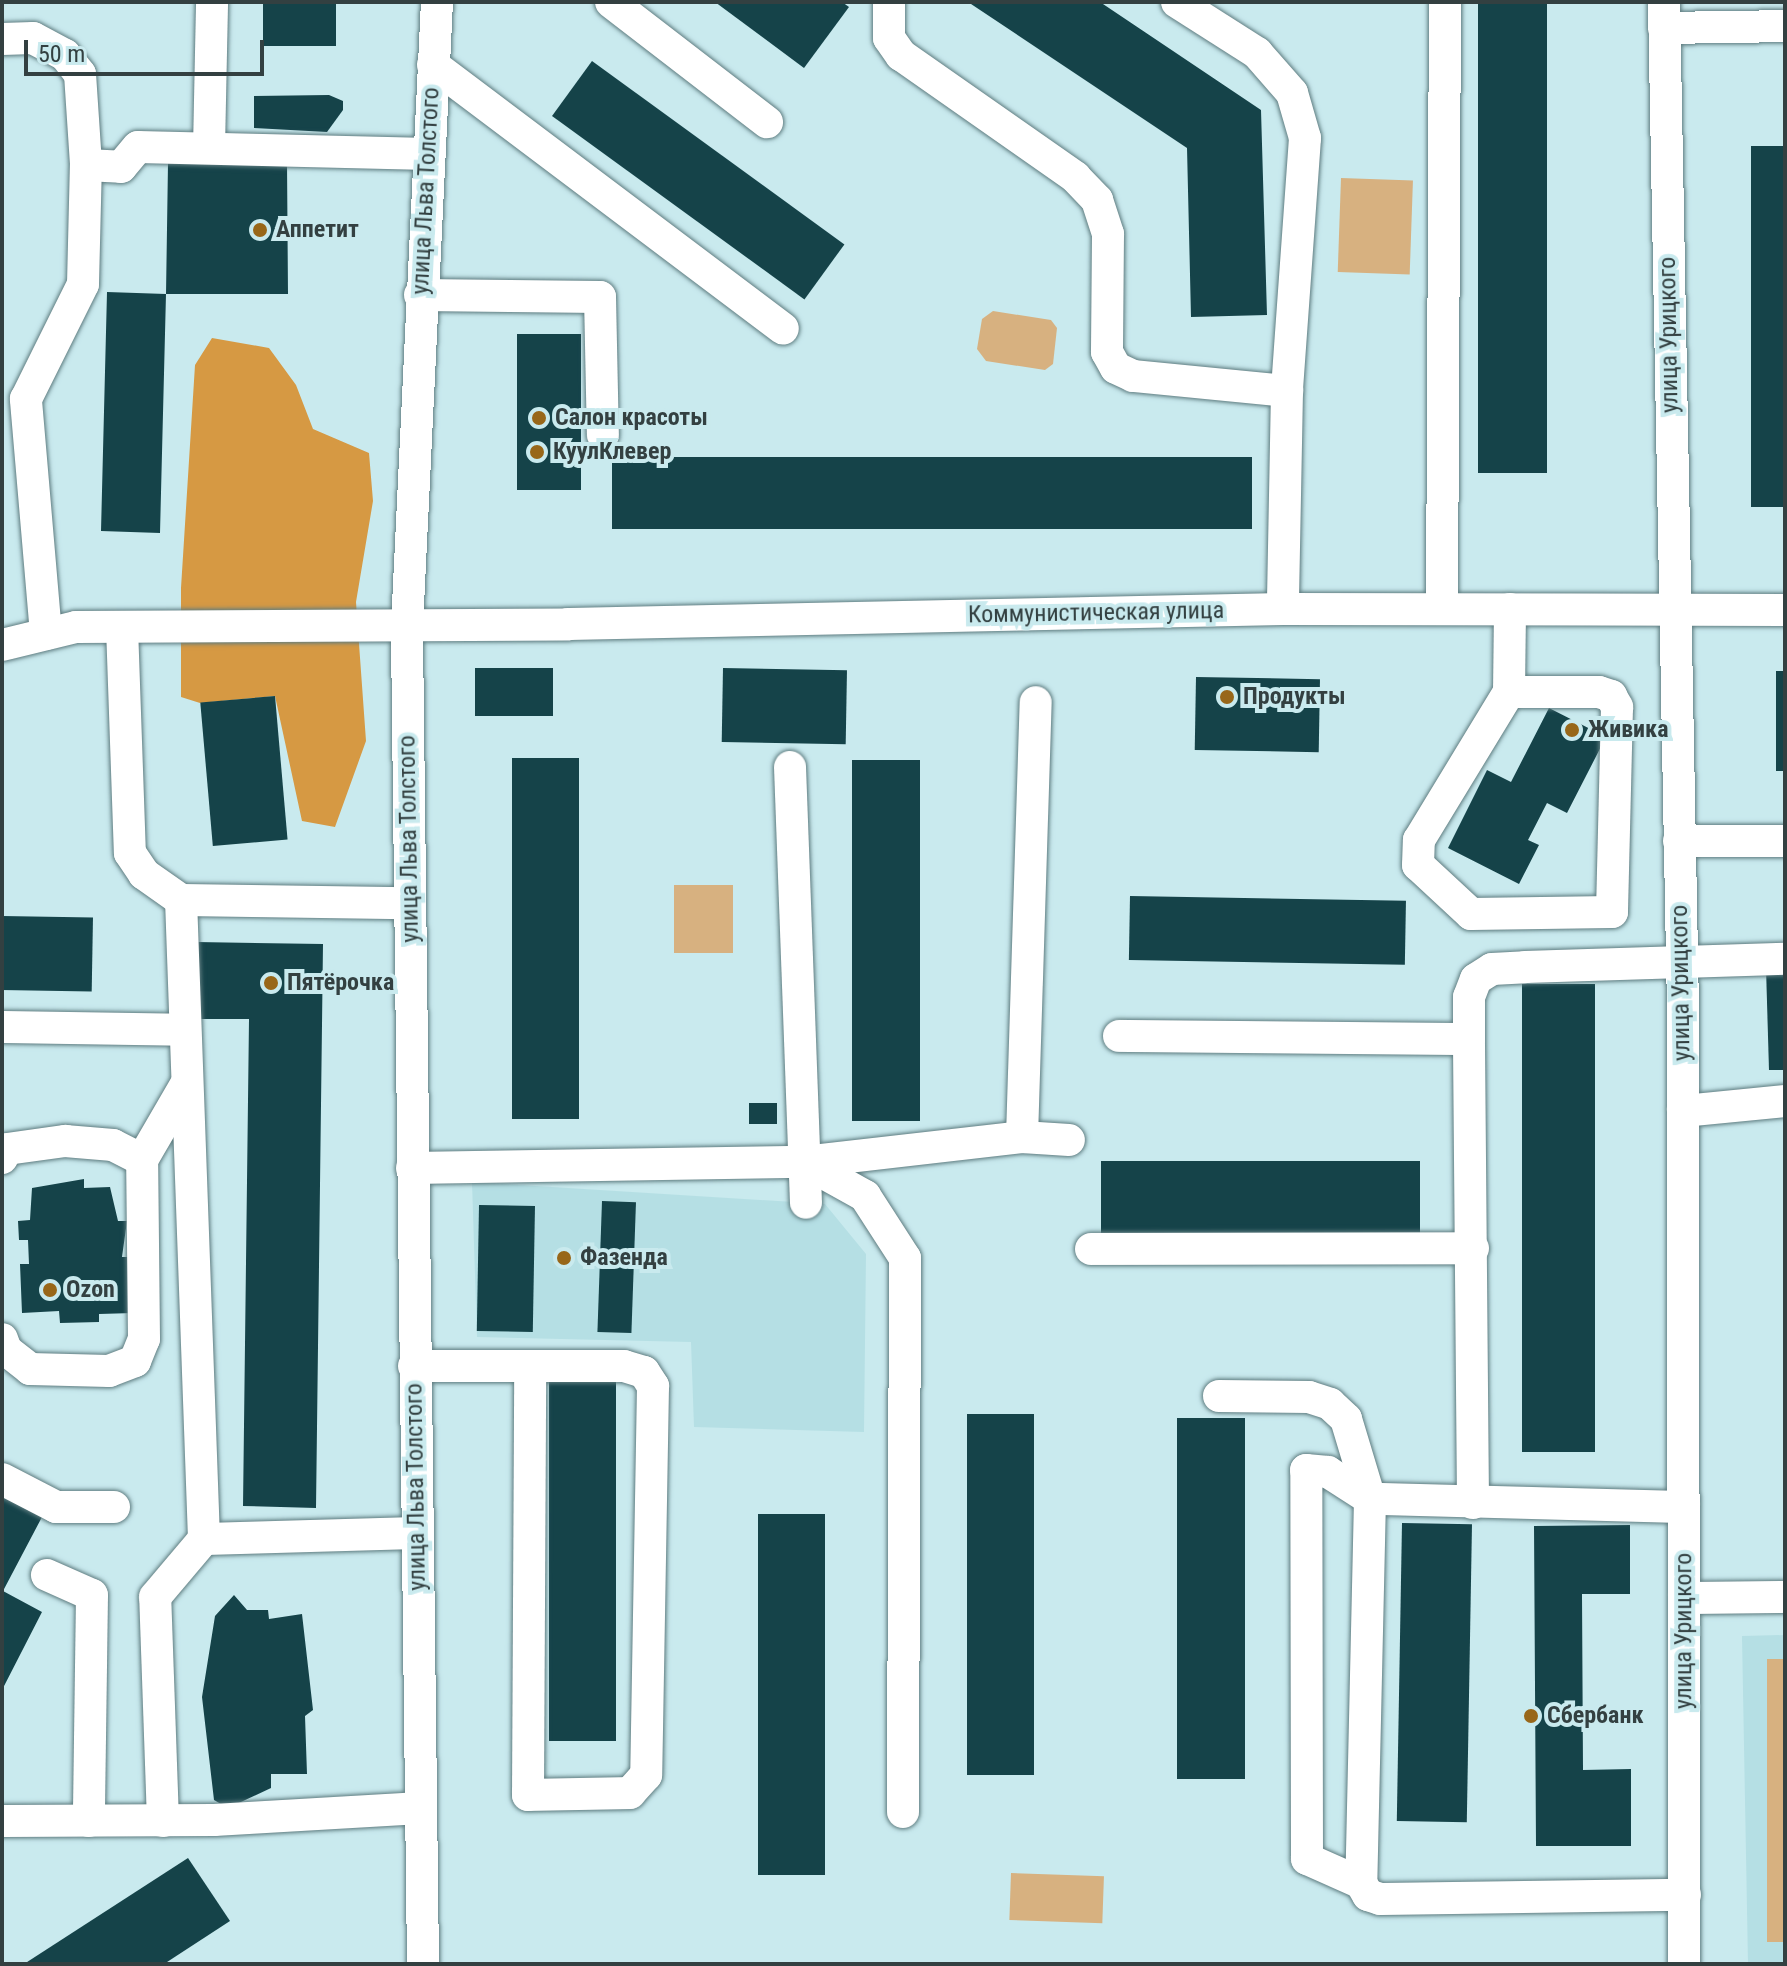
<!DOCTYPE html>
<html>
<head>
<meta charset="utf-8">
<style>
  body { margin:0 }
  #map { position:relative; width:1787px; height:1966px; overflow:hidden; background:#c9eaee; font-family:"Roboto Condensed",sans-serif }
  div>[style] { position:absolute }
  .built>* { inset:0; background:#b5dfe4 }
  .green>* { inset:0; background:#d7b180; transform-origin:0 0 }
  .forest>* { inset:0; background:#d69943 }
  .building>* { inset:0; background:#154349; transform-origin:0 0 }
  .roads { filter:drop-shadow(0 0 2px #5e7c80) drop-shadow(0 0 2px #5e7c80) }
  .minor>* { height:32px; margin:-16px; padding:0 16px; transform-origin:16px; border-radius:16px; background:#fff }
  .dots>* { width:22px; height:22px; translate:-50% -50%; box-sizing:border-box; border:4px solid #c9eaee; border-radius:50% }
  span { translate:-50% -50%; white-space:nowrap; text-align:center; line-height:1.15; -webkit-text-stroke:8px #c9eaee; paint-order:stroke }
  .street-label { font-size:24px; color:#334041 }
  .poi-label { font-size:24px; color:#334041; font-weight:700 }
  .left { translate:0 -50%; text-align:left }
  .frame { position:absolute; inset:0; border:4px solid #334041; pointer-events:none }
  .scale { position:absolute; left:24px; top:40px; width:240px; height:36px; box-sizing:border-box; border:4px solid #334041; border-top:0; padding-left:10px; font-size:24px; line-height:28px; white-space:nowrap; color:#334041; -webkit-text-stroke:6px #c9eaee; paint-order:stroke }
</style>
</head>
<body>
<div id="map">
  <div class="built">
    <div style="clip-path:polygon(472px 1182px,825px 1204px,866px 1254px,864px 1432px,694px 1427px,691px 1342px,477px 1337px)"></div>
    <div style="clip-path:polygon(1785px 1635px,1785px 1964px,1748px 1964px,1742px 1636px)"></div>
  </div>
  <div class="green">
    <div style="left:1341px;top:178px;width:72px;height:94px;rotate:2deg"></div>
    <div style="clip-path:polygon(993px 311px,1051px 320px,1057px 328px,1053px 364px,1045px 370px,986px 361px,977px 349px,982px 319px)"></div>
    <div style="left:674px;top:885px;width:59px;height:68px"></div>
    <div style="left:1767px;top:1659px;width:18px;height:283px"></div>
    <div style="left:1011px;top:1873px;width:93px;height:47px;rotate:2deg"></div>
  </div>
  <div class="forest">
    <div style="clip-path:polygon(212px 338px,269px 348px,296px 385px,313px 429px,369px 453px,373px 501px,356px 602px,366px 741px,335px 827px,302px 821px,275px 696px,200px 703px,181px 697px,181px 588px,195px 365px)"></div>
  </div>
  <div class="building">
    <div style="left:263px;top:2px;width:73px;height:44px"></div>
    <div style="clip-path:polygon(715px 2px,842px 2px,849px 7px,804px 68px)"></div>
    <div style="clip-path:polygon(968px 2px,1100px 2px,1261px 110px,1267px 315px,1191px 317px,1187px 148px)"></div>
    <div style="left:1478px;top:2px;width:69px;height:471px"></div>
    <div style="left:592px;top:61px;width:312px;height:68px;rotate:36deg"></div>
    <div style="clip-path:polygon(329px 95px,343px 101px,343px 110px,327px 132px,254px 128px,254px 96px)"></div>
    <div style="left:1751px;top:146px;width:34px;height:361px"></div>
    <div style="clip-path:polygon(287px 162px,288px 294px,166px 294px,160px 533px,101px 531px,107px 292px,166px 294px,168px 163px)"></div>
    <div style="left:581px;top:334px;width:156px;height:64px;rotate:90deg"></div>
    <div style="left:612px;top:457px;width:640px;height:72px"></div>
    <div style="left:475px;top:668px;width:78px;height:48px"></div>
    <div style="left:723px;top:668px;width:124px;height:74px;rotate:1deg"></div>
    <div style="left:1776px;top:671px;width:9px;height:100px"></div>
    <div style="left:1196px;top:677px;width:124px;height:73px;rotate:1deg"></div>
    <div style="left:275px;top:696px;width:144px;height:75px;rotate:85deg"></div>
    <div style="clip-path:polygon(1549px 708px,1606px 737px,1567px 813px,1547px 803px,1528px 840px,1539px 845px,1519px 884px,1448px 848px,1487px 770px,1511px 782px)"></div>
    <div style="left:512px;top:758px;width:67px;height:361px"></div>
    <div style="left:852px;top:760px;width:68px;height:361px"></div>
    <div style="left:1130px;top:896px;width:276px;height:64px;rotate:1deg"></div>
    <div style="left:2px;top:916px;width:91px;height:74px;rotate:1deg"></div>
    <div style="clip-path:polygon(196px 942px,323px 944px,316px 1508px,243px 1506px,249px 1019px,195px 1019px)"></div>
    <div style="clip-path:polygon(1766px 968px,1785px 968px,1785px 1070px,1769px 1070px)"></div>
    <div style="left:1522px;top:984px;width:73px;height:468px"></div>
    <div style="left:749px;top:1103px;width:28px;height:21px"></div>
    <div style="left:1101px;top:1161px;width:319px;height:73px"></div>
    <div style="clip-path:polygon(84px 1179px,84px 1188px,110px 1187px,118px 1221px,127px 1221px,122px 1257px,131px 1257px,133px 1313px,99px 1314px,99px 1322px,60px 1323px,59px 1311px,22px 1313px,20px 1264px,29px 1264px,28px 1240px,19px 1240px,18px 1221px,30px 1220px,32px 1188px)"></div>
    <div style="left:602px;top:1201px;width:34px;height:131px;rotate:2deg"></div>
    <div style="left:479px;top:1205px;width:56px;height:126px;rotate:1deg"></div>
    <div style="left:549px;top:1380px;width:67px;height:361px"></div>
    <div style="left:967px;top:1414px;width:67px;height:361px"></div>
    <div style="left:1177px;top:1418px;width:68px;height:361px"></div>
    <div style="clip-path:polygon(2px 1496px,42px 1517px,3px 1591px,42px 1612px,2px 1690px)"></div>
    <div style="left:825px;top:1514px;width:361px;height:67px;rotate:90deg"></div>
    <div style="left:1402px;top:1523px;width:70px;height:298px;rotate:1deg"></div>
    <div style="clip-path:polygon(1630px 1525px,1630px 1594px,1582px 1594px,1583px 1770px,1631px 1769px,1631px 1846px,1536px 1846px,1534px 1526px)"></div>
    <div style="clip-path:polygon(234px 1595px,247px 1610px,268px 1610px,269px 1619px,302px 1614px,313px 1710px,305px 1716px,307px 1774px,271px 1774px,271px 1788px,228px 1808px,214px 1800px,202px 1697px,215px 1616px)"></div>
    <div style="clip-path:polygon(188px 1858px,230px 1921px,164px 1964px,24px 1964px)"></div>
  </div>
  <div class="roads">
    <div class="minor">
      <div style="left:611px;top:2px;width:197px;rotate:37.6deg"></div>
      <div style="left:889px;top:2px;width:36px;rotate:90deg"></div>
      <div style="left:889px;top:38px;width:21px;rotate:55deg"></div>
      <div style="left:901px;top:55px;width:213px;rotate:35deg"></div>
      <div style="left:1075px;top:177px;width:32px;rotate:46deg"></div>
      <div style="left:1097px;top:200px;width:36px;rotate:72deg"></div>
      <div style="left:1108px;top:234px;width:118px;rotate:90.5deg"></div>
      <div style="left:1107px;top:352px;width:18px;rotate:61deg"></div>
      <div style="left:1116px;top:368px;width:19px;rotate:25deg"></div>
      <div style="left:1133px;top:376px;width:155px;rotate:5.6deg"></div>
      <div style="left:1177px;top:2px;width:95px;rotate:32.5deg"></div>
      <div style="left:1257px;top:53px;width:53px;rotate:48.8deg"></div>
      <div style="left:1292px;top:93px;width:47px;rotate:73.9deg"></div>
      <div style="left:1305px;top:138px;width:254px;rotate:94.1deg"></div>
      <div style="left:1287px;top:391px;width:218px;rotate:91.1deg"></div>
      <div style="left:1664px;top:2px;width:1010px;rotate:88.92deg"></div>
      <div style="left:1683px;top:1012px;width:952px;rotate:89.94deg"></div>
      <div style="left:1664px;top:28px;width:121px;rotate:-0.9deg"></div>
      <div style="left:2px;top:39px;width:31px;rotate:-2deg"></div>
      <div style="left:33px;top:38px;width:36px;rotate:28deg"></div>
      <div style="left:65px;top:55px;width:24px;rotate:52deg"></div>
      <div style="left:80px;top:74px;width:91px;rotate:86.2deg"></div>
      <div style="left:433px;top:65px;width:438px;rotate:37deg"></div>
      <div style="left:209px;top:148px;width:146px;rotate:-88.8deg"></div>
      <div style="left:420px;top:295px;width:180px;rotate:0.6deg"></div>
      <div style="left:600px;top:297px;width:138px;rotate:88.8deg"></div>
      <div style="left:1442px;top:609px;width:607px;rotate:-89.72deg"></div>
      <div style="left:122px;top:627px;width:226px;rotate:88deg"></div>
      <div style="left:130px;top:853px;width:25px;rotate:56deg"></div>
      <div style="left:144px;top:874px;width:45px;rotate:35.1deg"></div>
      <div style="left:46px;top:634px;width:236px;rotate:-94.9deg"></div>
      <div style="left:26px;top:399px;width:128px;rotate:-63.6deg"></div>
      <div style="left:83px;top:284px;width:119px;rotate:-88.6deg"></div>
      <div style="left:86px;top:165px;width:35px;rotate:3deg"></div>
      <div style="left:121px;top:167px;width:26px;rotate:-50deg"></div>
      <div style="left:138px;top:147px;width:291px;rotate:1.4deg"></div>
      <div style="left:2px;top:645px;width:76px;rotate:-13.7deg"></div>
      <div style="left:76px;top:627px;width:492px;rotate:-0.3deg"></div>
      <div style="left:568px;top:624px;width:715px;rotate:-1.2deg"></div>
      <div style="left:1283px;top:609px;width:502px;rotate:0.11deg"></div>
      <div style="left:1509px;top:692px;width:90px"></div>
      <div style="left:1599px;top:692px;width:13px;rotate:18deg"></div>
      <div style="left:1611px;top:696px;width:13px;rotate:61deg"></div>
      <div style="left:1617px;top:707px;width:205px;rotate:91.4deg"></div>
      <div style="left:1612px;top:912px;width:141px;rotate:179.2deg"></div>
      <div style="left:1471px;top:914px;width:72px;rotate:-137.2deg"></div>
      <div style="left:1418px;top:865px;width:25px;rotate:-88deg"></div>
      <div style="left:1419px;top:840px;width:173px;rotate:-58.7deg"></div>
      <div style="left:1509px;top:692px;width:83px;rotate:-89.3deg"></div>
      <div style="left:790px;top:767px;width:436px;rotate:87.9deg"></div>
      <div style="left:1679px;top:841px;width:106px"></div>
      <div style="left:2px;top:1027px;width:181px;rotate:0.9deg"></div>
      <div style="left:1119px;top:1036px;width:350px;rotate:0.5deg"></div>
      <div style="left:1683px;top:1111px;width:102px;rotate:-5.6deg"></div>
      <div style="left:1022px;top:1137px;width:435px;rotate:-88.2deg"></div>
      <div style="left:2px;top:1158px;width:10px;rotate:-61deg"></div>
      <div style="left:7px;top:1149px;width:59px;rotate:-7.9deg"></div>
      <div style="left:65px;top:1141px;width:48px;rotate:4.8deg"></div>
      <div style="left:113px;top:1145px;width:33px;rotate:27deg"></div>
      <div style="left:804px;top:1162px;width:70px;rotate:29.1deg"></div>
      <div style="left:865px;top:1196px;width:74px;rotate:57.2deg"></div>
      <div style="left:905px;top:1258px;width:554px;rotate:90.21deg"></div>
      <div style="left:412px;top:1168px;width:392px;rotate:-0.9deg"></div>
      <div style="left:804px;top:1162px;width:219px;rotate:-6.5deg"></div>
      <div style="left:1022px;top:1137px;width:47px;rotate:3.7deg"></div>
      <div style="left:1091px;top:1249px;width:382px;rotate:-0.1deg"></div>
      <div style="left:2px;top:1339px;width:12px;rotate:70deg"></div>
      <div style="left:6px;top:1350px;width:31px;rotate:38deg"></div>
      <div style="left:30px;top:1369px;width:79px;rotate:1.5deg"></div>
      <div style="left:109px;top:1371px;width:28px;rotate:-21deg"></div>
      <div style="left:135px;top:1361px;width:24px;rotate:-68deg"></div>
      <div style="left:144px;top:1339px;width:179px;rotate:-90.6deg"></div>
      <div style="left:142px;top:1160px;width:86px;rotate:-59.8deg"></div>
      <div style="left:414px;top:1366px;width:210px"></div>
      <div style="left:624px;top:1366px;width:21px;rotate:17deg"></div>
      <div style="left:644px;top:1372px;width:17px;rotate:57deg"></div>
      <div style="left:653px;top:1386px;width:389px;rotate:91deg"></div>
      <div style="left:646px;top:1775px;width:24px;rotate:132deg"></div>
      <div style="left:630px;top:1793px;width:102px;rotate:178.9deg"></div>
      <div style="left:528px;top:1795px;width:429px;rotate:-89.7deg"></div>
      <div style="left:1219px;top:1396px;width:90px;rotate:0.6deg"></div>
      <div style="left:1309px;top:1397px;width:22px;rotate:18deg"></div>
      <div style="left:1330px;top:1404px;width:22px;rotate:43deg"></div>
      <div style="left:1346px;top:1419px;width:84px;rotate:73.3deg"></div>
      <div style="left:2px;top:1479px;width:61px;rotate:27.4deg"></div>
      <div style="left:56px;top:1507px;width:58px"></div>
      <div style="left:1473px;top:1503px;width:464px;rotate:-90.5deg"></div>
      <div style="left:1469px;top:1039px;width:42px;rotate:-90deg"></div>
      <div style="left:1469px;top:997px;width:19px;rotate:-69deg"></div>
      <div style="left:1476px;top:979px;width:19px;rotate:-32deg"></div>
      <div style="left:1492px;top:969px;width:33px;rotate:-3deg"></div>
      <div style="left:1525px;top:967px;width:260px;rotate:-1.8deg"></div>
      <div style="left:1684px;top:1507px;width:314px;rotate:-178.5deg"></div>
      <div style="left:1370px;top:1499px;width:384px;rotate:91.3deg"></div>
      <div style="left:1361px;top:1883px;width:14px;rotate:60deg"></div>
      <div style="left:1368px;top:1895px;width:13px;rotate:18deg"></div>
      <div style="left:1380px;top:1899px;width:305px;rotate:-0.8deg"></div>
      <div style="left:204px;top:1539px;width:639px;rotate:-92.06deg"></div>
      <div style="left:181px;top:900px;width:228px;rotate:0.8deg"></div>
      <div style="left:47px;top:1575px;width:49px;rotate:24deg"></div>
      <div style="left:92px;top:1595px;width:226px;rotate:90.8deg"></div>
      <div style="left:1684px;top:1598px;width:101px;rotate:-0.6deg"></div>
      <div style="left:2px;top:1821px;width:212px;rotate:-0.3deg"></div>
      <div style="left:214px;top:1820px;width:207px;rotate:-3.3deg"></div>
      <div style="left:163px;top:1821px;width:224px;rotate:-92deg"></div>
      <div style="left:155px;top:1597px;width:76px;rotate:-49.8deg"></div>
      <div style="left:204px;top:1539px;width:213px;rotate:-1.6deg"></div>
      <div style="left:1361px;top:1883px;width:59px;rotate:-156deg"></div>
      <div style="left:1307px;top:1859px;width:389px;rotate:-90.1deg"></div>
      <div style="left:1306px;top:1470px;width:22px;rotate:5deg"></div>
      <div style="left:1328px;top:1472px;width:50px;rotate:32.7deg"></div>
      <div style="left:423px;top:1964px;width:1338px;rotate:-90.69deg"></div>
      <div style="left:407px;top:626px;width:625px;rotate:-87.25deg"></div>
    </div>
  </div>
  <div class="dots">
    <div style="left:260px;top:230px;background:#986719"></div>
    <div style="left:539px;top:418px;background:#986719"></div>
    <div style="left:537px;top:452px;background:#986719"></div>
    <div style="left:1227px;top:697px;background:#986719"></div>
    <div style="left:1572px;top:730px;background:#986719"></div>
    <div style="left:271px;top:983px;background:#986719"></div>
    <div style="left:564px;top:1258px;background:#986719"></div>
    <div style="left:50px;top:1290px;background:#986719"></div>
    <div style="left:1531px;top:1716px;background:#986719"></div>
  </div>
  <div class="street-label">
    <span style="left:426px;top:191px;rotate:-87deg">улица Льва Толстого</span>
    <span style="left:1669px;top:335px;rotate:-91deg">улица Урицкого</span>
    <span style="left:1096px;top:613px;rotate:-1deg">Коммунистическая улица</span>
    <span style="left:409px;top:839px;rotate:-91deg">улица Льва Толстого</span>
    <span style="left:1681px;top:983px;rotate:-91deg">улица Урицкого</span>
    <span style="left:416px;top:1487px;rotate:-91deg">улица Льва Толстого</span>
    <span style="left:1684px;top:1631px;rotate:-90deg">улица Урицкого</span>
  </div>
  <div class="poi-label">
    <span class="left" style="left:276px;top:230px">Аппетит</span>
    <span class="left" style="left:555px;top:418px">Салон красоты</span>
    <span class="left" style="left:553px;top:452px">КуулКлевер</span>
    <span class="left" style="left:1243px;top:697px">Продукты</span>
    <span class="left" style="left:1588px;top:730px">Живика</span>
    <span class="left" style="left:287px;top:983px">Пятёрочка</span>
    <span class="left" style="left:580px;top:1258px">Фазенда</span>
    <span class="left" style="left:66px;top:1290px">Ozon</span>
    <span class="left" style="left:1547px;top:1716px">Сбербанк</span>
  </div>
  <div class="frame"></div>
  <div class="scale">50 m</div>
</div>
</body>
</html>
